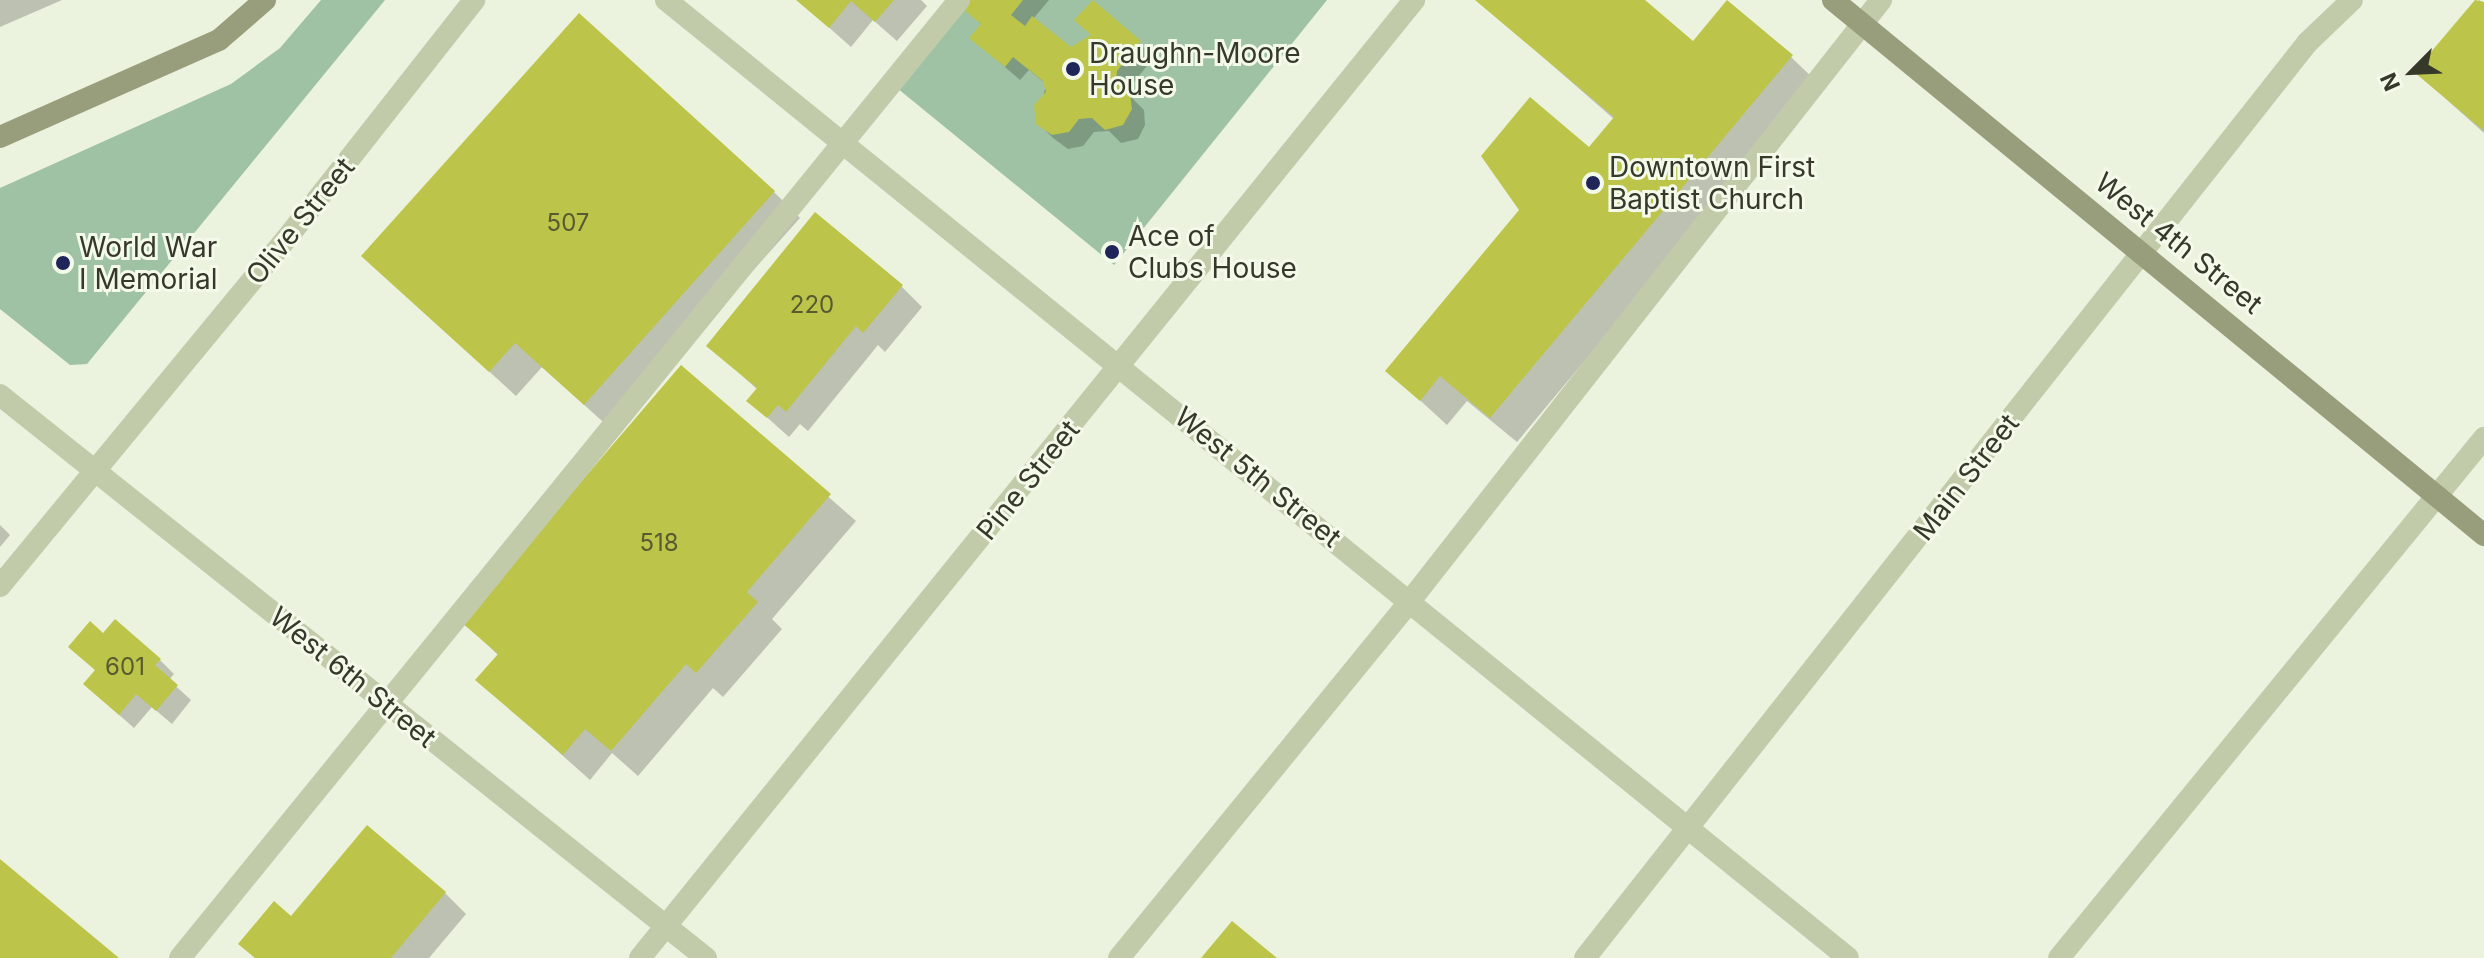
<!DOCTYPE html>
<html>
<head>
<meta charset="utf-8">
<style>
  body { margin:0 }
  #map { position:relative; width:2484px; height:958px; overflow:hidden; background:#ebf2de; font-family:Inter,sans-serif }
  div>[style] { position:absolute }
  .green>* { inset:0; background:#9ec2a3 }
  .shadow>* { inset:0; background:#0003 }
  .building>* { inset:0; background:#bcc549 }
  .service>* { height:22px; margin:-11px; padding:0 11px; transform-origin:11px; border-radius:11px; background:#c1cbaa }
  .minor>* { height:22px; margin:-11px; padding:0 11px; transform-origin:11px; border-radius:11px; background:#c1cbaa }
  .tertiary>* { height:22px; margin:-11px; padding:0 11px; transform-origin:11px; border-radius:11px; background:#c1cbaa }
  .secondary>* { height:22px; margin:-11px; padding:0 11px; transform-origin:11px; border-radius:11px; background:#989e7b }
  .dots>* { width:22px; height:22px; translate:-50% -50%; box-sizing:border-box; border:4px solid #f4faea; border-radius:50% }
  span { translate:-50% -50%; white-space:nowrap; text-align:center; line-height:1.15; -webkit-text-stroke:6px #f4faea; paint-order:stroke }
  .number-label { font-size:24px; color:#585b31 }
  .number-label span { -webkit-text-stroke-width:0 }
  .poi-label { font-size:28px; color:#363829 }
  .left { translate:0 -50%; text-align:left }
  .street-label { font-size:28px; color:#363829 }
  .north { position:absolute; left:2372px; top:32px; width:80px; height:80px; -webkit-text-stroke:6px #f4faea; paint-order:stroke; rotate:246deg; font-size:22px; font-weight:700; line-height:32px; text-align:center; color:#363829 }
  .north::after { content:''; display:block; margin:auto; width:28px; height:36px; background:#363829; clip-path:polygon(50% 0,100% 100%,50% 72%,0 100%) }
</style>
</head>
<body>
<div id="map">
  <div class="green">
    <div style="clip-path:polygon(321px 0,385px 0,87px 364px,70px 365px,0 309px,0 188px,231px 84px,280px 48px)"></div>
    <div style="clip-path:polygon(969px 0,1327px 0,1114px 265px,897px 88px)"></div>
  </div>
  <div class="shadow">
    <div style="clip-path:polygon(0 0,62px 0,0 27px)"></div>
    <div style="clip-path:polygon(798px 0,921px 0,927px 6px,897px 41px,873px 20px,851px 47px)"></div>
    <div style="clip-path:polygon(973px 0,1049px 0,1033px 19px,1071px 49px,1093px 36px,1092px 2px,1154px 57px,1131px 86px,1130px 96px,1144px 110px,1145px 125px,1138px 139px,1121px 143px,1109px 131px,1094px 132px,1083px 146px,1068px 149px,1053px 138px,1038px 123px,1046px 84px,1029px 70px,1020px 80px,971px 38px,982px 25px,965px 9px)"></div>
    <div style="clip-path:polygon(1642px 0,1694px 44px,1791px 57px,1817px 82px,1517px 442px,1467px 401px,1447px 425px,1388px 371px,1615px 120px,1479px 1px)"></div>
    <div style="clip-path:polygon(2479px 0,2484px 4px,2484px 133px,2416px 72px)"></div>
    <div style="clip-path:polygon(774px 192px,800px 218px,611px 429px,542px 367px,516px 396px,363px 256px)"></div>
    <div style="clip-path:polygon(901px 286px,922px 307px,885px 352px,878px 345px,808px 431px,800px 424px,789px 437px,749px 401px,758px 390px,709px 346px)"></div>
    <div style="clip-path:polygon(681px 368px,856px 521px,772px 619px,782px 629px,723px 697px,713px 688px,638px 776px,612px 753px,590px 780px,478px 680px,499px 656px,464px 622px)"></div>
    <div style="clip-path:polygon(0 525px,10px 535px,0 547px)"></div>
    <div style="clip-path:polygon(103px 635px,160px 660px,174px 674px,169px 680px,191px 700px,172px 724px,152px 707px,134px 728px,100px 698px,96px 671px,71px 647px)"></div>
    <div style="clip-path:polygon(445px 893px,466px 914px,429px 958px,255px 958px,241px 944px,291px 919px)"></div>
  </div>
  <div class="building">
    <div style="clip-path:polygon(796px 0,894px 0,875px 22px,851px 1px,829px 28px)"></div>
    <div style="clip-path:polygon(970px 0,1023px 0,1011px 15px,1025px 26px,1032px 16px,1071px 47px,1091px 35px,1074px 20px,1093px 0,1141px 41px,1117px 71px,1116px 81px,1130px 94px,1132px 109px,1123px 125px,1105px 130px,1092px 118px,1079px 119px,1069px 132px,1052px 135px,1036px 124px,1034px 105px,1046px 92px,1043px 81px,1013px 57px,1005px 67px,969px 38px,981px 24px,963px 9px)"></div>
    <div style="clip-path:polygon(1475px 0,1645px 0,1693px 41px,1727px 0,1793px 55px,1490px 418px,1440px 376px,1420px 401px,1385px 371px,1519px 210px,1481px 156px,1530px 97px,1589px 147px,1614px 117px)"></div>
    <div style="clip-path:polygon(2475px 0,2484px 2px,2484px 131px,2414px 72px)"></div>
    <div style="clip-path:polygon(579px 13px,775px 191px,584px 405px,515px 343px,489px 372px,361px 256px)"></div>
    <div style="clip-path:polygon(815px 212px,903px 285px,863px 333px,856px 326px,786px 412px,778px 405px,767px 418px,746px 401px,757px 388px,706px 346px)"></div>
    <div style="clip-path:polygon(681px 365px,831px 494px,747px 592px,758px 602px,696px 673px,686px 664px,611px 751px,585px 729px,563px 755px,475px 680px,498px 654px,461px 622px)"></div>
    <div style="clip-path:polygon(115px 619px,161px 659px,155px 665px,178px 685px,156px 711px,136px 694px,119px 715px,83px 684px,95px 670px,68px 647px,90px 621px,103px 633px)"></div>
    <div style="clip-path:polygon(367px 825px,446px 892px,391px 958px,255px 958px,238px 944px,274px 901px,291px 916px)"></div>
    <div style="clip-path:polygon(0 859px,119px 958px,0 958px)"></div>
    <div style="clip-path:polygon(1232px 921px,1277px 958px,1201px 958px)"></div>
  </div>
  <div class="service">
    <div style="left:180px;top:958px;width:1235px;rotate:-50.88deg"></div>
    <div style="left:1119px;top:958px;width:461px;rotate:-50.8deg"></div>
    <div style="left:1410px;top:601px;width:764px;rotate:-51.91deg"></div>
    <div style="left:2059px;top:958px;width:672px;rotate:-50.74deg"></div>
  </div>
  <div class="minor">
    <div style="left:666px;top:0;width:1521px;rotate:39.02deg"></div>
    <div style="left:0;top:395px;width:903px;rotate:38.57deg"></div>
    <div style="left:0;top:586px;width:451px;rotate:-50.5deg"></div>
    <div style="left:287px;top:238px;width:303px;rotate:-51.8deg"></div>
  </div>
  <div class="tertiary">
    <div style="left:640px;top:958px;width:1232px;rotate:-51.06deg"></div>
    <div style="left:1585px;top:958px;width:1166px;rotate:-51.72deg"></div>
    <div style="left:2307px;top:43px;width:62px;rotate:-43.7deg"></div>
  </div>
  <div class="secondary">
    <div style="left:1833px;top:0;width:843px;rotate:39.41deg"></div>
    <div style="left:0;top:137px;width:240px;rotate:-23.9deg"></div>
    <div style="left:219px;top:40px;width:61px;rotate:-41deg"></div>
  </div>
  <div class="dots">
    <div style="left:1073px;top:69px;background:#1f2559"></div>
    <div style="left:1593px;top:183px;background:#1f2559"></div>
    <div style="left:1112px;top:252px;background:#1f2559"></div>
    <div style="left:63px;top:263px;background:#1f2559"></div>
  </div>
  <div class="number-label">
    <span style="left:568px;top:223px">507</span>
    <span style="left:812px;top:305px">220</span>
    <span style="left:659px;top:543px">518</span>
    <span style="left:125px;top:667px">601</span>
  </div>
  <div class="poi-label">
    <span class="left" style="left:1089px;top:69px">Draughn-Moore<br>House</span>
    <span class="left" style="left:1609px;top:183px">Downtown First<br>Baptist Church</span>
    <span class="left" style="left:1128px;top:252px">Ace of<br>Clubs House</span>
    <span class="left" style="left:79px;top:263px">World War<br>I Memorial</span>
  </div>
  <div class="street-label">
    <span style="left:300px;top:221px;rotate:-51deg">Olive Street</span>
    <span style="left:2179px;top:243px;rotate:39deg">West 4th Street</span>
    <span style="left:1258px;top:477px;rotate:39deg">West 5th Street</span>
    <span style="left:1966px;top:477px;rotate:-52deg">Main Street</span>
    <span style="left:1028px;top:480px;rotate:-51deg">Pine Street</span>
    <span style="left:353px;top:677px;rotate:39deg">West 6th Street</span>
  </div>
  <div class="north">N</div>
</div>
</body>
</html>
